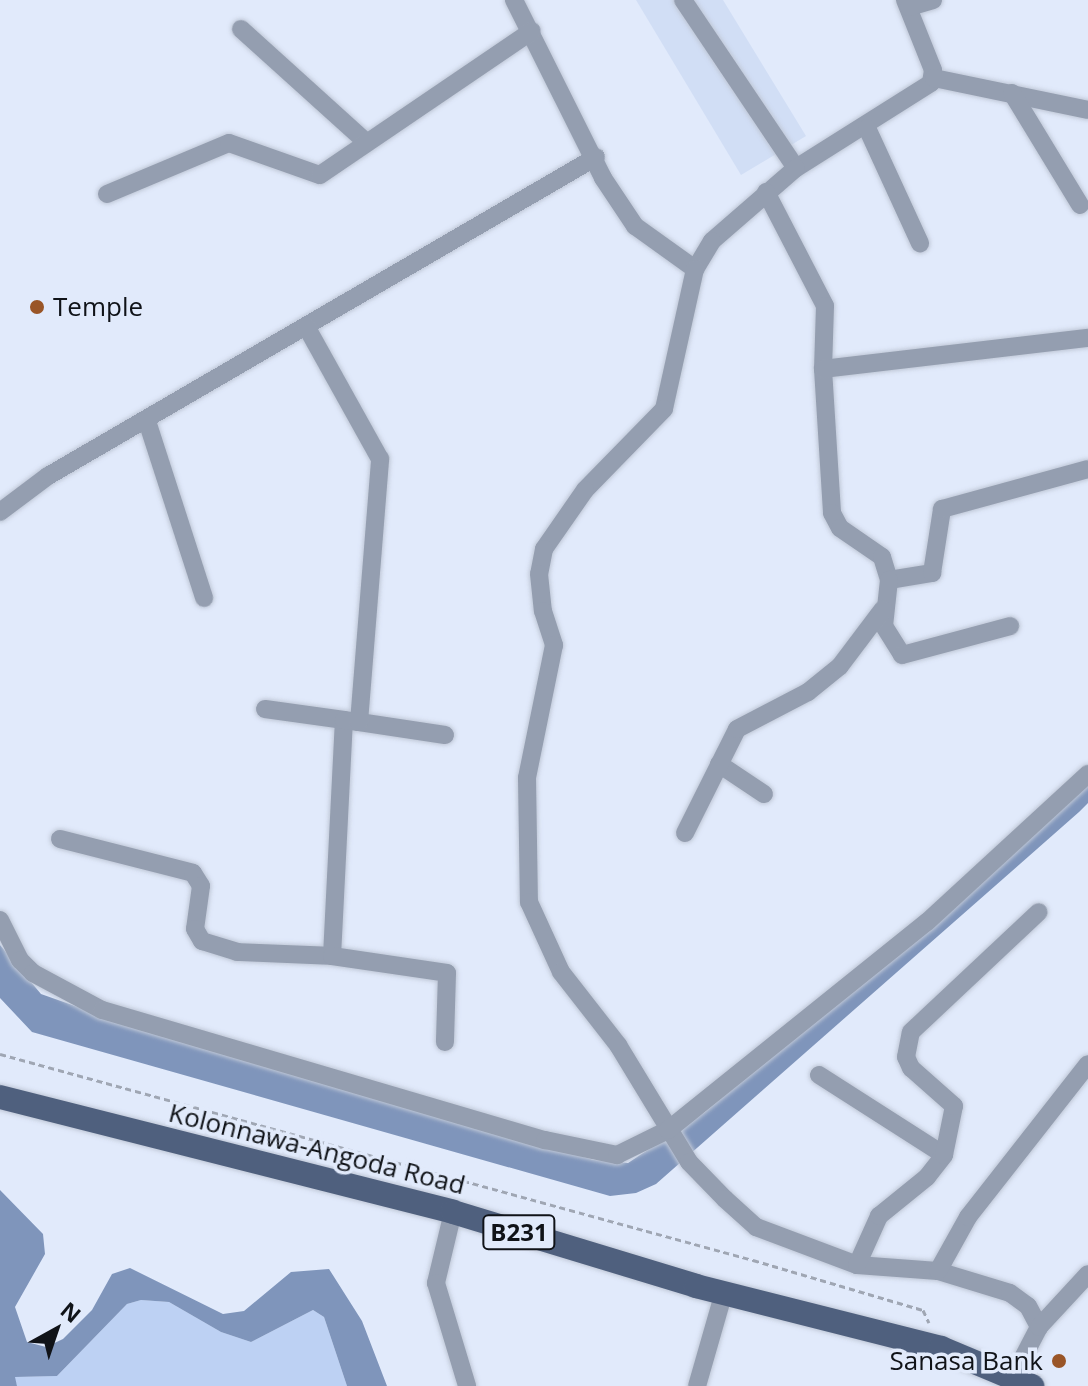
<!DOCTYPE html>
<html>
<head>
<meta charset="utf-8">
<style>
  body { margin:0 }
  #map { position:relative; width:1088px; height:1386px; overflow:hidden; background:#e1eafb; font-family:"Open Sans",sans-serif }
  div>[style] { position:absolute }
  .built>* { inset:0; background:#d1def5 }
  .green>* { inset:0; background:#bdd1f3 }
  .water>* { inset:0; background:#7f95bb }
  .path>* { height:3px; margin-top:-1.5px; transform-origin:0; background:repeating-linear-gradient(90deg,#9fa6b3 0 6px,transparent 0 10px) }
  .roads { filter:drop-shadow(0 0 2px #c0c8d7) drop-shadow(0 0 2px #c0c8d7) }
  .minor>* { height:18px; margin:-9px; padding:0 9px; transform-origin:9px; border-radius:9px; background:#949eb0 }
  .major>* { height:24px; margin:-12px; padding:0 12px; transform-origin:12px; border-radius:12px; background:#4f607e }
  .dots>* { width:22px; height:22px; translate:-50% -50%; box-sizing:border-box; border:4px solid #e1eafb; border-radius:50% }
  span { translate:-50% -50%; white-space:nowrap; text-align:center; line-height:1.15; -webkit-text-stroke:7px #e1eafb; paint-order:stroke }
  .shield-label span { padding:2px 6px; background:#e1eafb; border:2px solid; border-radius:6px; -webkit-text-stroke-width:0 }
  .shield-label { font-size:24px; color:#101318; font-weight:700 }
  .poi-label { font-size:26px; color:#101318 }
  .left { translate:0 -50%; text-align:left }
  .right { translate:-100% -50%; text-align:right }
  .street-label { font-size:26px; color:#101318 }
  .north { position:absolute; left:16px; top:1290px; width:80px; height:80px; -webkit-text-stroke:6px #e1eafb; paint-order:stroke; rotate:40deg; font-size:22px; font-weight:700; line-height:32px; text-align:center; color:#101318 }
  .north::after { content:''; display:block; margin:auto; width:28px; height:36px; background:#101318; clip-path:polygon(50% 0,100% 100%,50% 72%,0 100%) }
</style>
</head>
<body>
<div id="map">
  <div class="built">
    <div style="clip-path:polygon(636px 0,723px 0,806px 136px,741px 175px)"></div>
  </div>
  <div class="green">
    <div style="clip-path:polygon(141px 1300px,169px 1302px,221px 1332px,251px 1342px,313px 1310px,324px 1317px,347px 1386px,17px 1386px,14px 1377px,57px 1376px,127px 1304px)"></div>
  </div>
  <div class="water">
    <div style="clip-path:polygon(1088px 779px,1088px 803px,1079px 812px,656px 1184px,636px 1193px,610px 1196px,32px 1032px,0 998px,0 945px,41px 994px,149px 1032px,594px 1160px,628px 1163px,705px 1112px,885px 962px)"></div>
    <div style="clip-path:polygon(0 1190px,43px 1234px,45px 1254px,15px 1307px,27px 1342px,46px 1347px,63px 1339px,92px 1310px,112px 1274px,130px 1268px,223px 1314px,244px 1311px,291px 1272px,329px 1269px,362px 1321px,387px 1386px,347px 1386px,324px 1317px,313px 1310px,251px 1342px,221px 1332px,169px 1302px,141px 1300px,127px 1304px,57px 1376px,15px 1377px,17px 1386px,0 1386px)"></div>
  </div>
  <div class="path">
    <div style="left:0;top:1054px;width:781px;rotate:15.3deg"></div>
    <div style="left:753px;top:1260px;width:177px;rotate:16.4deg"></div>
    <div style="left:923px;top:1310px;width:14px;rotate:65deg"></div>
  </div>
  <div class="roads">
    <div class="minor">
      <div style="left:514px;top:0;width:199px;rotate:63.4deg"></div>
      <div style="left:603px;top:178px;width:58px;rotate:56.3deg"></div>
      <div style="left:635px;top:226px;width:74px;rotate:35.6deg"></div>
      <div style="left:683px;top:0;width:202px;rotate:56.1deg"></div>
      <div style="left:905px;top:0;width:75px;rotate:68.2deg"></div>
      <div style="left:933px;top:70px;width:13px;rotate:99deg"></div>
      <div style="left:931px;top:83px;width:160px;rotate:147.8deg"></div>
      <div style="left:796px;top:168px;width:111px;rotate:139deg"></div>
      <div style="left:712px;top:241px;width:33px;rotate:121deg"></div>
      <div style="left:695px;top:269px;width:143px;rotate:102.5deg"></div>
      <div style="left:664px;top:409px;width:113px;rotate:134.3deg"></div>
      <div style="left:585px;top:490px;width:72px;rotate:124.8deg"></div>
      <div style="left:544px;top:549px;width:25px;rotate:101deg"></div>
      <div style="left:539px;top:574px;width:37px;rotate:84deg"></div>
      <div style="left:543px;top:611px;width:36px;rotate:72deg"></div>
      <div style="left:554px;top:645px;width:136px;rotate:101.5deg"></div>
      <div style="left:527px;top:778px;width:124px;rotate:89.1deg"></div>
      <div style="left:529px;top:902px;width:77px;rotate:65.4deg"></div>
      <div style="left:561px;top:972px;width:93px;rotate:52deg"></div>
      <div style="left:618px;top:1045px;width:137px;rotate:58.7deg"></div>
      <div style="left:689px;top:1162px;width:52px;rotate:45.8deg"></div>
      <div style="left:725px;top:1199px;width:42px;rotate:42.1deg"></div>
      <div style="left:756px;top:1227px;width:108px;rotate:20.6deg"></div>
      <div style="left:857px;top:1265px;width:81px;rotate:4.2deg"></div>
      <div style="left:938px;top:1271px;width:75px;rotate:17deg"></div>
      <div style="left:1010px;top:1293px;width:22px;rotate:36deg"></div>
      <div style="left:1028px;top:1306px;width:24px;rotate:62deg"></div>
      <div style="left:1039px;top:1327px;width:56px;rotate:117.5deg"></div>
      <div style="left:909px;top:7px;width:25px;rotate:-16deg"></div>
      <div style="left:241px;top:29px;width:169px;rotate:42.1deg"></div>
      <div style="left:934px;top:78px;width:157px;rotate:11.7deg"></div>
      <div style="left:1012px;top:93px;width:131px;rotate:58.7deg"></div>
      <div style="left:867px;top:128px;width:127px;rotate:65.3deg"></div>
      <div style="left:766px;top:192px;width:128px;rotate:62.6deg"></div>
      <div style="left:825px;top:306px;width:63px;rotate:91.8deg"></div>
      <div style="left:823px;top:369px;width:144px;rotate:86.4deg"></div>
      <div style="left:832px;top:513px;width:17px;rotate:62deg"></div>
      <div style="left:840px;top:528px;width:51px;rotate:34.6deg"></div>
      <div style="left:882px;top:557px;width:24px;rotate:73deg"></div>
      <div style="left:889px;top:580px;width:44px;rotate:-9.2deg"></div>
      <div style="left:932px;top:573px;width:65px;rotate:-81.1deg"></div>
      <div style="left:942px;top:509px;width:151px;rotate:-15.3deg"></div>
      <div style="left:107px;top:194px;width:132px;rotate:-22.7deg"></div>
      <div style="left:229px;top:143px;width:96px;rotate:19.4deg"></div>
      <div style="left:320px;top:175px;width:256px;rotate:-34.2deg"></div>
      <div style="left:823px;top:369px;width:267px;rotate:-6.7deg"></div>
      <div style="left:147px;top:421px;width:186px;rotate:72.1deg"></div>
      <div style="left:0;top:512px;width:60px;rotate:-36.9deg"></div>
      <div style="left:48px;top:476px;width:634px;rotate:-30.2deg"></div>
      <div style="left:889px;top:580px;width:46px;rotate:96.2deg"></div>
      <div style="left:884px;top:626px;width:34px;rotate:58deg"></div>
      <div style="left:902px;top:655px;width:112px;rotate:-15deg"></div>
      <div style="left:265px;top:709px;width:80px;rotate:7.9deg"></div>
      <div style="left:359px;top:722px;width:87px;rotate:8.6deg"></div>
      <div style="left:719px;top:764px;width:54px;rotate:33.7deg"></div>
      <div style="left:685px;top:833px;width:116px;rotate:-63.4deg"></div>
      <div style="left:737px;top:729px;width:80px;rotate:-27.5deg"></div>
      <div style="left:808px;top:692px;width:41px;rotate:-39.1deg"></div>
      <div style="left:840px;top:666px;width:71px;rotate:-53deg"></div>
      <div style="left:60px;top:839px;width:137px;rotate:14.3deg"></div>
      <div style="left:193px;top:873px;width:15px;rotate:58deg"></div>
      <div style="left:201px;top:886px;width:43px;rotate:97.9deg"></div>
      <div style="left:195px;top:929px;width:14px;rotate:60deg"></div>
      <div style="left:202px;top:941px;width:37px;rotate:17deg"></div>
      <div style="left:237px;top:952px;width:95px;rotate:2.4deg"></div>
      <div style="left:332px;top:956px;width:236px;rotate:-87.1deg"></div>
      <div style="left:344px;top:720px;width:15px;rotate:8deg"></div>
      <div style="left:359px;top:722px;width:264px;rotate:-85.4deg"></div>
      <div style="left:380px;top:459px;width:152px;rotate:-119.1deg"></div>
      <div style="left:0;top:920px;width:45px;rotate:63.4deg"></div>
      <div style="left:20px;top:960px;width:18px;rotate:45deg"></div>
      <div style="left:33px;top:973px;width:78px;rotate:28.2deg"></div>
      <div style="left:102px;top:1010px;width:462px;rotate:16.4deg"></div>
      <div style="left:545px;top:1140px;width:74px;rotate:11.8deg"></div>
      <div style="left:617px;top:1155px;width:57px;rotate:-26.1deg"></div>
      <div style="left:668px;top:1130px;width:332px;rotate:-38.8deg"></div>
      <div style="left:927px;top:922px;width:219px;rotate:-42.6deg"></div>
      <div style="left:332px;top:956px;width:116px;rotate:8.4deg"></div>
      <div style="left:447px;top:973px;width:69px;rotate:91.7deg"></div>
      <div style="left:819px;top:1075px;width:148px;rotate:32.6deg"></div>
      <div style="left:453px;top:1212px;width:73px;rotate:103.5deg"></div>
      <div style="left:436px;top:1283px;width:108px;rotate:73.2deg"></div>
      <div style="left:857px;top:1265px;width:54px;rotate:-65.8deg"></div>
      <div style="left:879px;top:1216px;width:62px;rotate:-39.1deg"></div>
      <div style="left:927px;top:1177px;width:28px;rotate:-52deg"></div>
      <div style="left:944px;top:1155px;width:50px;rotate:-78.5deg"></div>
      <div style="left:954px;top:1106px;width:57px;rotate:-138.5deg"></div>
      <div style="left:911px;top:1068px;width:12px;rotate:-114deg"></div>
      <div style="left:906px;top:1057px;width:25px;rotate:-79deg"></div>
      <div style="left:911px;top:1032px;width:175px;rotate:-43.2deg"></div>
      <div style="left:938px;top:1271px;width:62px;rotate:-60.9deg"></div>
      <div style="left:968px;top:1217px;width:194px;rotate:-51.9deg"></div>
      <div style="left:1039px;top:1327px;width:72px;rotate:-47.2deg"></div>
      <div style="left:697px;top:1386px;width:98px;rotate:-74deg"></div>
    </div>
    <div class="major">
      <div style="left:0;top:1097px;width:467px;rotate:14.2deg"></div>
      <div style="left:453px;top:1212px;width:254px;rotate:16.9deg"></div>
      <div style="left:696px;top:1286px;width:253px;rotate:14.2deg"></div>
      <div style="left:941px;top:1348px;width:99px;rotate:22.7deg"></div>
    </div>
  </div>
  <div class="dots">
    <div style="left:37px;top:307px;background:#995527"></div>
    <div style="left:1059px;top:1361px;background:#995527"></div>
  </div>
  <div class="shield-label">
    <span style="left:519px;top:1232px">B231</span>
  </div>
  <div class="poi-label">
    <span class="left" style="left:53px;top:307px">Temple</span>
    <span class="right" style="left:1043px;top:1361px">Sanasa Bank</span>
  </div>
  <div class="street-label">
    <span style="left:317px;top:1149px;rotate:14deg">Kolonnawa-Angoda Road</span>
  </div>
  <div class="north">N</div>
</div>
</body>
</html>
